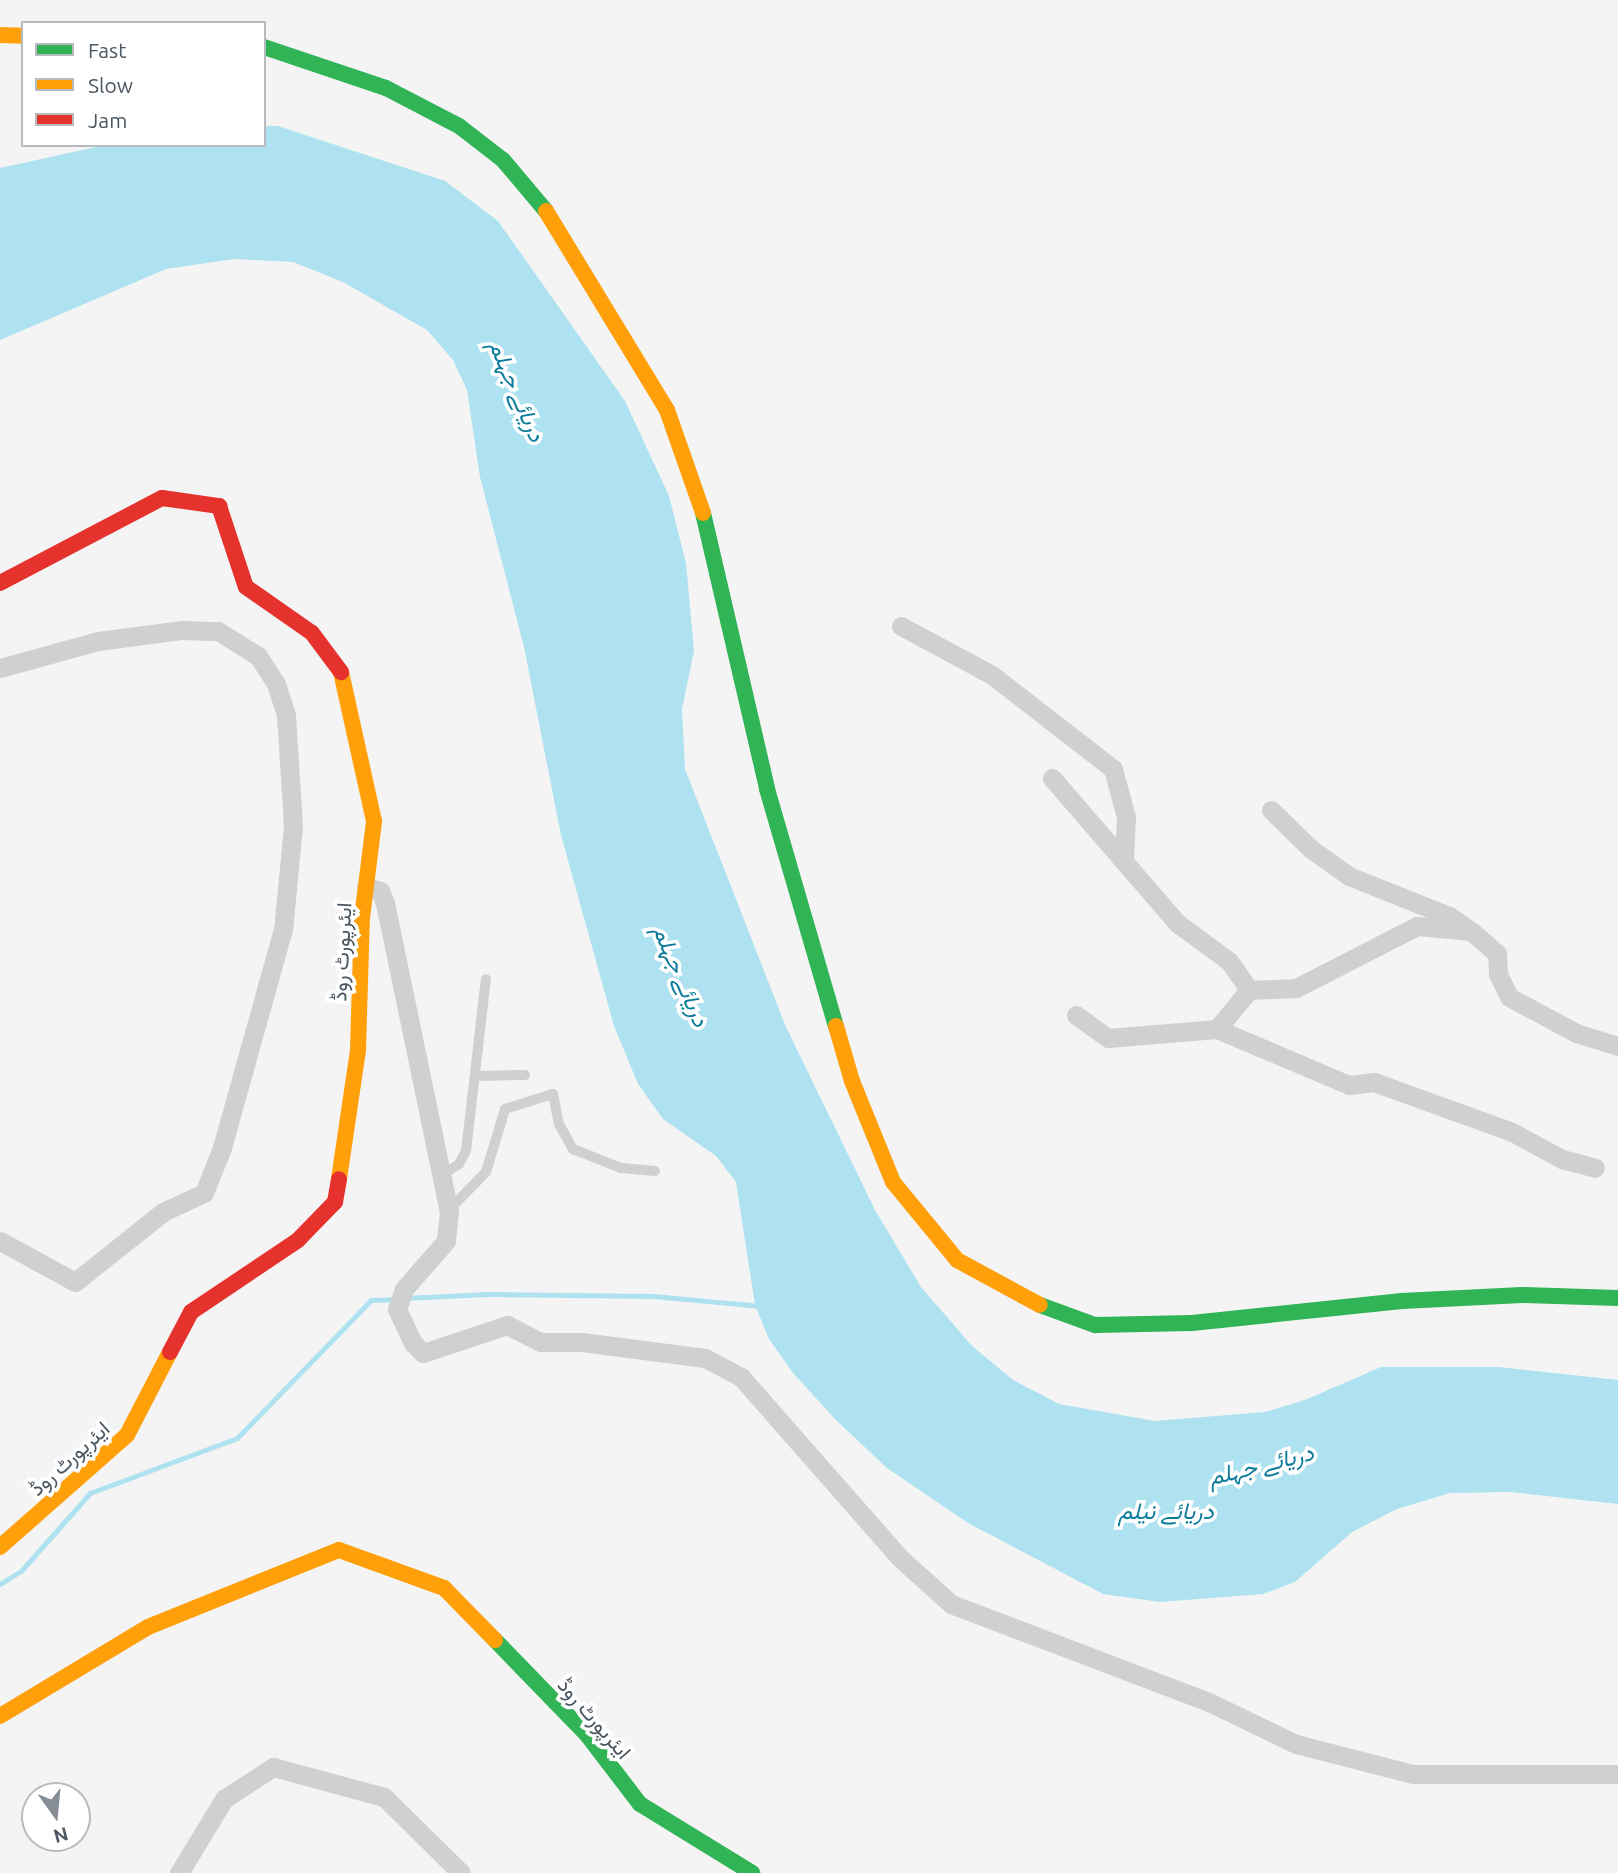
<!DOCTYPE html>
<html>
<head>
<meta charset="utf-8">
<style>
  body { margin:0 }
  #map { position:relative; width:1618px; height:1873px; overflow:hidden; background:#f4f4f4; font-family:Ubuntu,Vazirmatn,sans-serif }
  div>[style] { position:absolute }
  .water>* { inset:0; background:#aee2f0 }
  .stream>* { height:5px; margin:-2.5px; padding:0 2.5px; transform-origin:2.5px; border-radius:2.5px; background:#aee2f0 }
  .lane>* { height:10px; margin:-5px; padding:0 5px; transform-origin:5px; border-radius:5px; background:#ced0d2 }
  .street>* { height:19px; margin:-9.5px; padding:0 9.5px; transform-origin:9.5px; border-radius:9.5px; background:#ced0d2 }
  .fast>* { height:16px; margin:-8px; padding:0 8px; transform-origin:8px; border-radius:8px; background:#30b455 }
  .slow>* { height:16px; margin:-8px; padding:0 8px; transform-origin:8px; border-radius:8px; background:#ff9f0a }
  .jam>* { height:16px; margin:-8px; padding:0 8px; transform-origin:8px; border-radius:8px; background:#e5322d }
  span { translate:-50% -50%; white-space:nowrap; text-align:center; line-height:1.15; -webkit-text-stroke:7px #fff; paint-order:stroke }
  .street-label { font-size:21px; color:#4a5661 }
  .water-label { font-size:23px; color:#0c7c9b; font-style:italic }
  .legend { position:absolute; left:21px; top:21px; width:245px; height:126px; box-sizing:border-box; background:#fff; border:2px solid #b7bbc0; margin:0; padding:9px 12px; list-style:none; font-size:21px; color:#4a5661 }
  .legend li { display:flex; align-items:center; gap:14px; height:35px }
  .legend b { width:35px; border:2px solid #b7bbc0 }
  .north { position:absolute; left:21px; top:1782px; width:70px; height:70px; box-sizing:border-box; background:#fff; border:2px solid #b7bbc0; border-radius:50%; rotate:165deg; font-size:19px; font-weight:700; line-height:28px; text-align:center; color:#4a5661 }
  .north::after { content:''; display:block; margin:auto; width:24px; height:32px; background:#868d94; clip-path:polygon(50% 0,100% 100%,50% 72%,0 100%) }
</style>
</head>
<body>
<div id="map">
  <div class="water">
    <div style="clip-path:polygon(264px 126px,278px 126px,445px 181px,498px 221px,625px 401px,669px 496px,686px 563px,694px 651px,682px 709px,685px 769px,786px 1027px,875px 1210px,921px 1287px,972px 1346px,1013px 1380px,1059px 1404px,1155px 1421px,1265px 1412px,1305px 1400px,1381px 1367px,1499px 1367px,1618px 1380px,1618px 1504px,1511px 1492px,1450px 1493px,1397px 1509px,1352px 1532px,1295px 1582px,1263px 1594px,1160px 1602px,1103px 1594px,968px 1523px,887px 1468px,837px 1421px,793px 1373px,769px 1339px,755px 1305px,736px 1182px,716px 1156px,663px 1119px,638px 1084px,614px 1026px,561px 835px,524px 647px,480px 477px,467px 390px,453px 360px,427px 330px,343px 282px,293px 262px,234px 259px,166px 269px,0 340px,0 168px,105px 145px,264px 145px)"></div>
  </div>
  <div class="stream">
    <div style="left:404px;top:1298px;width:84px;rotate:-2.7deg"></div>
    <div style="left:488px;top:1294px;width:165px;rotate:0.7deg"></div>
    <div style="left:653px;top:1296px;width:108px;rotate:5.3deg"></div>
    <div style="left:0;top:1584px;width:25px;rotate:-32deg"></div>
    <div style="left:21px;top:1571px;width:104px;rotate:-48.5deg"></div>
    <div style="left:90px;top:1493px;width:157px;rotate:-20.5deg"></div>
    <div style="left:237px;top:1438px;width:192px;rotate:-45.8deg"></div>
    <div style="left:371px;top:1300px;width:23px;rotate:-2deg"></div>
  </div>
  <div class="lane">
    <div style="left:475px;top:1076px;width:50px;rotate:-1.1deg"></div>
    <div style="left:441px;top:1175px;width:21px;rotate:-31deg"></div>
    <div style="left:459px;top:1164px;width:15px;rotate:-62deg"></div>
    <div style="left:466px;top:1151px;width:173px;rotate:-83.4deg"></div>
    <div style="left:449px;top:1210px;width:53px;rotate:-45.8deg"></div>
    <div style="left:486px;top:1172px;width:66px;rotate:-73.2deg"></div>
    <div style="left:505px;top:1109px;width:50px;rotate:-17.4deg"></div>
    <div style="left:553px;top:1094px;width:31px;rotate:79deg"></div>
    <div style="left:559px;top:1124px;width:29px;rotate:61deg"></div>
    <div style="left:573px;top:1149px;width:52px;rotate:21.6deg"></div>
    <div style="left:621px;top:1168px;width:34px;rotate:5deg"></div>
  </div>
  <div class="street">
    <div style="left:901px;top:626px;width:103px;rotate:28.3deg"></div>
    <div style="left:992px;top:675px;width:153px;rotate:37.8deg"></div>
    <div style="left:1113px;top:769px;width:50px;rotate:74.8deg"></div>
    <div style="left:1126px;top:817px;width:42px;rotate:92.7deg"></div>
    <div style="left:0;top:668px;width:102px;rotate:-15.4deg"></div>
    <div style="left:98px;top:641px;width:85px;rotate:-7.5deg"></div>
    <div style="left:182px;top:630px;width:36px;rotate:2deg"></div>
    <div style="left:218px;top:631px;width:47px;rotate:32deg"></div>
    <div style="left:258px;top:656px;width:33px;rotate:57deg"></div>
    <div style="left:276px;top:684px;width:33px;rotate:72deg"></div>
    <div style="left:286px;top:715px;width:111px;rotate:86.4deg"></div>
    <div style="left:293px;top:826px;width:103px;rotate:95.5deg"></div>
    <div style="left:283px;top:929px;width:227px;rotate:105.6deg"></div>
    <div style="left:222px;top:1148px;width:48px;rotate:111.8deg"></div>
    <div style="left:204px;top:1193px;width:45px;rotate:155.1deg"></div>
    <div style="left:163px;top:1212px;width:112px;rotate:141.5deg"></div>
    <div style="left:75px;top:1282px;width:85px;rotate:-151.3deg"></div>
    <div style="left:1052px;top:778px;width:191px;rotate:49.2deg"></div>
    <div style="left:1177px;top:923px;width:64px;rotate:36.2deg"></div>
    <div style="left:1229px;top:961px;width:35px;rotate:55deg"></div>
    <div style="left:1271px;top:810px;width:56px;rotate:44.3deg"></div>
    <div style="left:1311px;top:849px;width:47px;rotate:35.4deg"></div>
    <div style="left:1349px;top:876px;width:108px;rotate:21.8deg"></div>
    <div style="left:1449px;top:916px;width:22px;rotate:34deg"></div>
    <div style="left:366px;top:887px;width:15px;rotate:16deg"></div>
    <div style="left:380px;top:891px;width:13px;rotate:67deg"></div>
    <div style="left:385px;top:903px;width:315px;rotate:78.3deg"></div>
    <div style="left:449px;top:1211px;width:30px;rotate:96deg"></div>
    <div style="left:446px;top:1241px;width:64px;rotate:131.2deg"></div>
    <div style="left:404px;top:1289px;width:21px;rotate:109deg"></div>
    <div style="left:397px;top:1309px;width:38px;rotate:65deg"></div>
    <div style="left:413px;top:1343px;width:14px;rotate:45deg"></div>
    <div style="left:423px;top:1353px;width:89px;rotate:-18.4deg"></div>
    <div style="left:507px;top:1325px;width:38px;rotate:27deg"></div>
    <div style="left:541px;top:1342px;width:41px"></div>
    <div style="left:582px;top:1342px;width:124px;rotate:7.4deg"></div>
    <div style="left:705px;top:1358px;width:41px;rotate:27.8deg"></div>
    <div style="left:741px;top:1377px;width:241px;rotate:48.7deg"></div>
    <div style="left:900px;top:1558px;width:69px;rotate:42deg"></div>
    <div style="left:951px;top:1604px;width:276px;rotate:20.8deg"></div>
    <div style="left:1209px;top:1702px;width:97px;rotate:25.8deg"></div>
    <div style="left:1296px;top:1744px;width:121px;rotate:14.4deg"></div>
    <div style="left:1413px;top:1774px;width:205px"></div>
    <div style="left:1076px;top:1015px;width:39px;rotate:36deg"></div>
    <div style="left:1108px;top:1038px;width:109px;rotate:-4.7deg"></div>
    <div style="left:1217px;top:1029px;width:50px;rotate:-50.6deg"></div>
    <div style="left:1249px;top:990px;width:47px;rotate:-2.4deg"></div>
    <div style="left:1296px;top:988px;width:136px;rotate:-27.1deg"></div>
    <div style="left:1417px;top:926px;width:54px;rotate:5.3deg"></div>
    <div style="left:1471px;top:931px;width:35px;rotate:41deg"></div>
    <div style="left:1497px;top:954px;width:20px;rotate:87deg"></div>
    <div style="left:1498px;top:974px;width:25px;rotate:64deg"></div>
    <div style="left:1509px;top:997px;width:76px;rotate:28.2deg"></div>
    <div style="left:1576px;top:1033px;width:44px;rotate:17.2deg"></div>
    <div style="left:1217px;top:1029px;width:143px;rotate:23deg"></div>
    <div style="left:1349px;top:1085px;width:25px;rotate:-7deg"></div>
    <div style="left:1374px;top:1082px;width:147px;rotate:19.9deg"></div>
    <div style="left:1512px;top:1132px;width:57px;rotate:28.4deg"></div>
    <div style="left:1562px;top:1159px;width:34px;rotate:15deg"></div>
    <div style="left:179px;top:1873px;width:87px;rotate:-58.7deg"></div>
    <div style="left:224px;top:1799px;width:59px;rotate:-33.1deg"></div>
    <div style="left:273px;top:1767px;width:115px;rotate:15.1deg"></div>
    <div style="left:384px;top:1797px;width:108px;rotate:44.6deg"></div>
  </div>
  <div class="fast">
    <div style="left:264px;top:47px;width:129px;rotate:18.6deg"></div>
    <div style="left:386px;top:88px;width:82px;rotate:27.5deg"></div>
    <div style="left:459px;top:126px;width:56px;rotate:37.7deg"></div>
    <div style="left:503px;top:160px;width:67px;rotate:49.9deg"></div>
    <div style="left:703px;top:513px;width:283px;rotate:76.9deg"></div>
    <div style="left:767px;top:789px;width:247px;rotate:73.8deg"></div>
    <div style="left:1040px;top:1305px;width:59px;rotate:20deg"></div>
    <div style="left:1095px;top:1325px;width:97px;rotate:-1.2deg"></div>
    <div style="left:1192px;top:1323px;width:211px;rotate:-6deg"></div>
    <div style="left:1402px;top:1301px;width:120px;rotate:-2.9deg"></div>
    <div style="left:1522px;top:1295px;width:96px;rotate:1.8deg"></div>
    <div style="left:495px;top:1640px;width:132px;rotate:45.9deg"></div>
    <div style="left:587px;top:1735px;width:87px;rotate:52.5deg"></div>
    <div style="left:640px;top:1804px;width:132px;rotate:31.6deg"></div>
  </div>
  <div class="slow">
    <div style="left:0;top:35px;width:23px;rotate:2deg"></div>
    <div style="left:546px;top:211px;width:233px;rotate:58.7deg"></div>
    <div style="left:667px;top:410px;width:109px;rotate:70.7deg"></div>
    <div style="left:836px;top:1026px;width:57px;rotate:73.8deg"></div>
    <div style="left:852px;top:1081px;width:109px;rotate:67.9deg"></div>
    <div style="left:893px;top:1182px;width:101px;rotate:50.6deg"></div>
    <div style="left:957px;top:1260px;width:94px;rotate:28.5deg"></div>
    <div style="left:339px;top:1179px;width:130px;rotate:-81.6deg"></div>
    <div style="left:358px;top:1050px;width:132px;rotate:-88.3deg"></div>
    <div style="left:362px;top:918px;width:98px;rotate:-82.9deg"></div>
    <div style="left:374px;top:821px;width:153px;rotate:-102.5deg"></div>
    <div style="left:0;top:1547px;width:169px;rotate:-41.4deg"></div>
    <div style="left:127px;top:1435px;width:93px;rotate:-62.6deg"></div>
    <div style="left:0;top:1716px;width:173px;rotate:-31deg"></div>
    <div style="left:148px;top:1627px;width:206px;rotate:-22deg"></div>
    <div style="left:339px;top:1550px;width:112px;rotate:19.9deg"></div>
    <div style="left:444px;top:1588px;width:73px;rotate:45.6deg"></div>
  </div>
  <div class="jam">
    <div style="left:0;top:583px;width:183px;rotate:-27.7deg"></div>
    <div style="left:162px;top:498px;width:58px;rotate:8deg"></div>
    <div style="left:219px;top:506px;width:85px;rotate:71.6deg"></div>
    <div style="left:246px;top:587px;width:80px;rotate:34.9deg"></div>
    <div style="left:312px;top:633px;width:49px;rotate:53.4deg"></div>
    <div style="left:170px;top:1352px;width:45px;rotate:-62.3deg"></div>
    <div style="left:191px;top:1312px;width:129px;rotate:-33.9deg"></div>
    <div style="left:298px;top:1240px;width:53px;rotate:-45.8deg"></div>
    <div style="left:335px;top:1202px;width:23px;rotate:-80deg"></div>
  </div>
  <div class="street-label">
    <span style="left:341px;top:952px;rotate:-87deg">ایئرپورٹ روڈ</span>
    <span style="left:69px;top:1458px;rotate:-42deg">ایئرپورٹ روڈ</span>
    <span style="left:595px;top:1718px;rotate:49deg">ایئرپورٹ روڈ</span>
  </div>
  <div class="water-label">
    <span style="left:517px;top:391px;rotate:67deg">دریائے جہلم</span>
    <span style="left:681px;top:976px;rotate:67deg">دریائے جہلم</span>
    <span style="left:1261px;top:1465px;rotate:-14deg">دریائے جہلم</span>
    <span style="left:1166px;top:1511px">دریائے نیلم</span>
  </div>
  <ul class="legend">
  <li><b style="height:9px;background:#30b455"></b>Fast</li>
  <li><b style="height:9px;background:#ff9f0a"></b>Slow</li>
  <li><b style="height:9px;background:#e5322d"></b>Jam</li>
  </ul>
  <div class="north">N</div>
</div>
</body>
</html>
